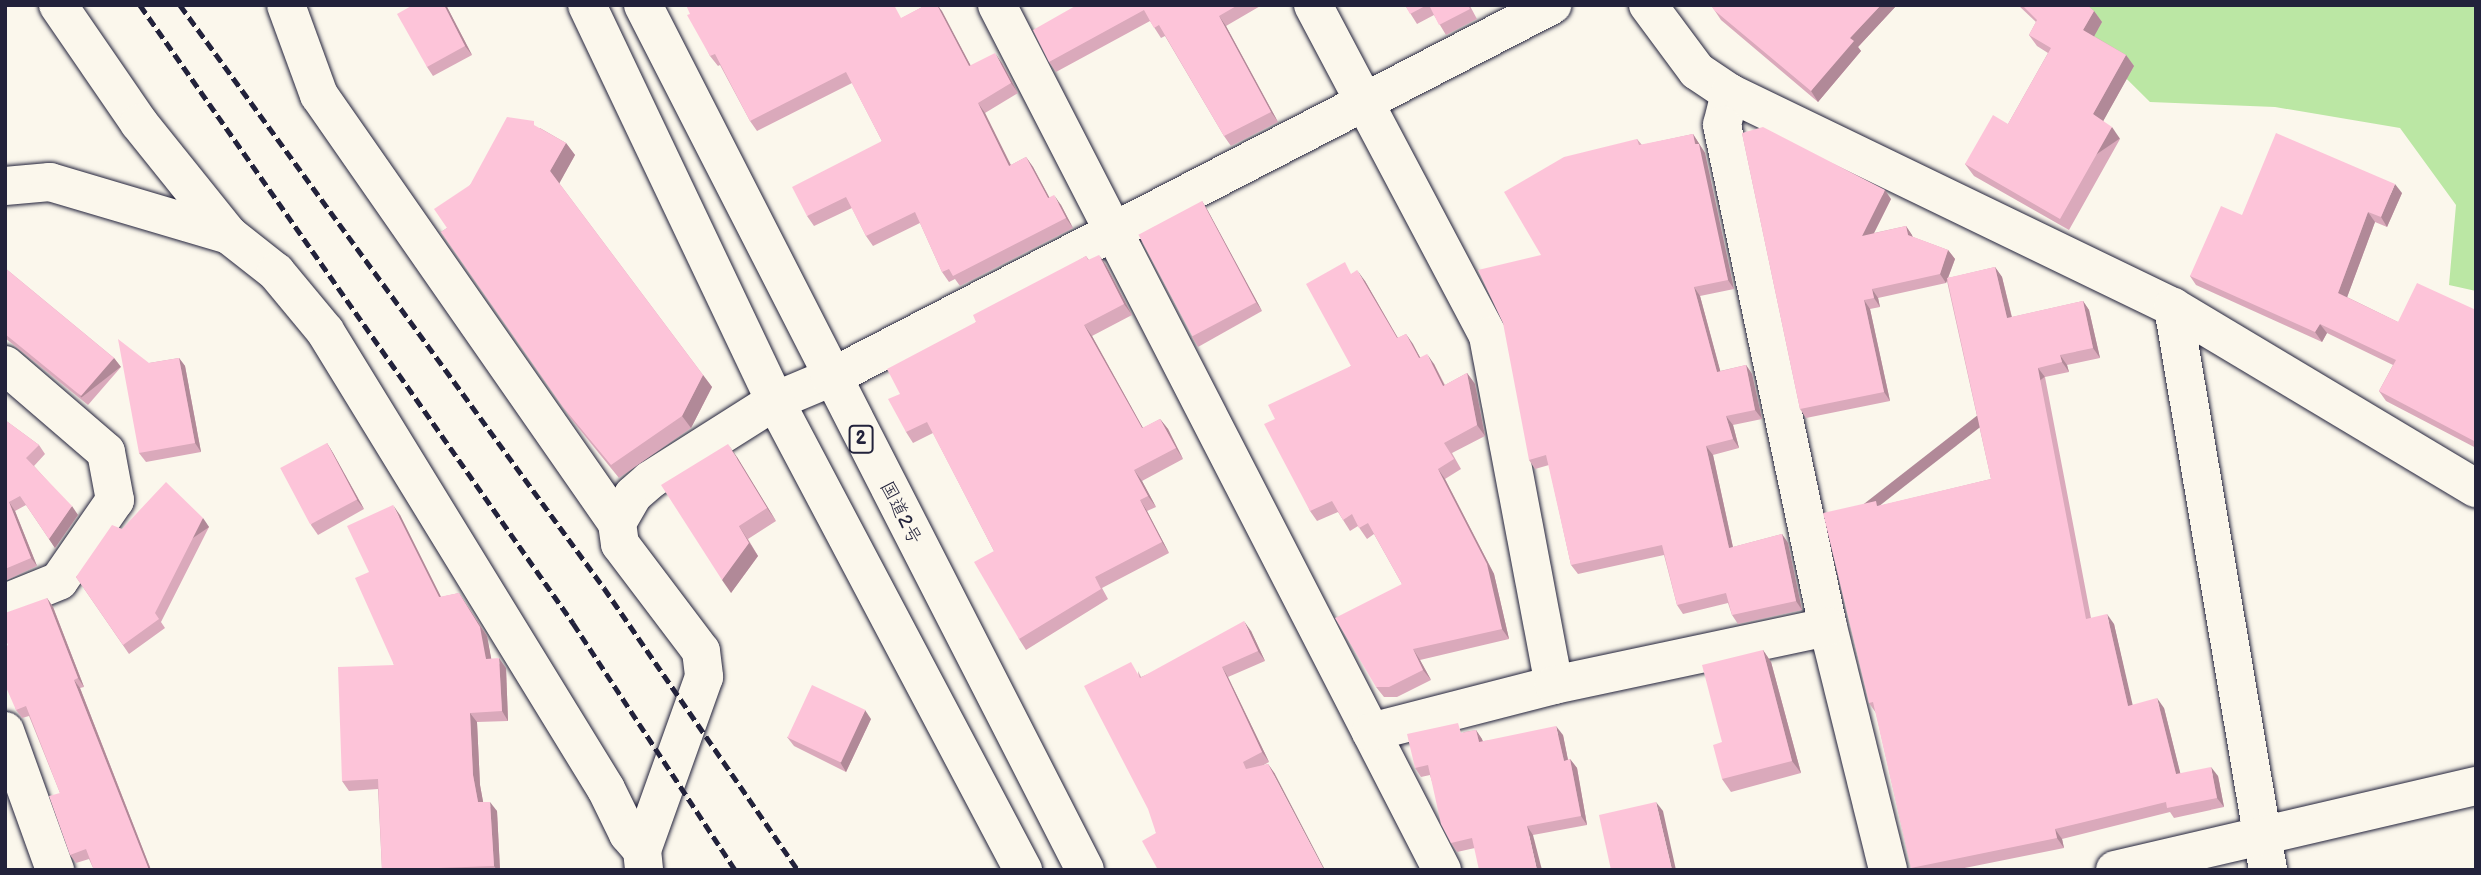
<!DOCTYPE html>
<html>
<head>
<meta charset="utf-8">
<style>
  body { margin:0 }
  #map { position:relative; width:2481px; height:875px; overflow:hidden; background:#fbf7ec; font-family:"Balsamiq Sans","Klee One",sans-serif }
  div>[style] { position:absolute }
  .green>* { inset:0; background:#bbe7a4 }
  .roads { filter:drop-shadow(0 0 2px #22223b) drop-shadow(0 0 2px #22223b) }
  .minor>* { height:38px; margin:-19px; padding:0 19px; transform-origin:19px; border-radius:19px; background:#fbf7ec }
  .highway>* { height:38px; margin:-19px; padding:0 19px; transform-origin:19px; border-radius:19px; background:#fbf7ec }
  .rail>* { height:5px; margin-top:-2.5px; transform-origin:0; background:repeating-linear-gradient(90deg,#22223b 0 10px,transparent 0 15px) }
  .wall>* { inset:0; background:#daa9bb }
  .shaded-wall>* { inset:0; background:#b18998; transform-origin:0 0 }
  .building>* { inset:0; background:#fdc4d9; transform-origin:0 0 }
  span { translate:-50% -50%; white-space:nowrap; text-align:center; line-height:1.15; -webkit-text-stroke:5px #fbf7ec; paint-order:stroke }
  .shield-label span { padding:2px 5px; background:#fbf7ec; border:2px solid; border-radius:5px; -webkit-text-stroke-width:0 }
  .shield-label { font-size:18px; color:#22223b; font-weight:700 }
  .street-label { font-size:19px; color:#22223b }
  .frame { position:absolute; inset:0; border:7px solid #22223b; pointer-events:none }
</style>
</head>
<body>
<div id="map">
  <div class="green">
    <div style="clip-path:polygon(2052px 5px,2476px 5px,2476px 291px,2449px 285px,2456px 205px,2400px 128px,2275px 107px,2150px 102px)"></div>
  </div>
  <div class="roads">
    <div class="minor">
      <div style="left:58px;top:5px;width:143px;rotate:55.5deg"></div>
      <div style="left:139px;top:123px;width:144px;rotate:51.2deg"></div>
      <div style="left:286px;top:5px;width:96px;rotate:69.9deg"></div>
      <div style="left:319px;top:95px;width:522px;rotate:55.15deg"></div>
      <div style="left:617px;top:523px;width:21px;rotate:82deg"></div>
      <div style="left:620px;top:544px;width:134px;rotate:52.9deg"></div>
      <div style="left:701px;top:651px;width:26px;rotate:83deg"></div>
      <div style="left:704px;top:677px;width:184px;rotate:109.7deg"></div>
      <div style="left:642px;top:850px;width:20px;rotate:84deg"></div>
      <div style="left:997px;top:5px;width:973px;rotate:62.78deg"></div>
      <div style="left:1313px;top:5px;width:374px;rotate:62.1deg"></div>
      <div style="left:1488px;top:336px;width:355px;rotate:79.3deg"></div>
      <div style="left:1648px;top:5px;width:82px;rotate:53.4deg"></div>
      <div style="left:1697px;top:71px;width:40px;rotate:34deg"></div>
      <div style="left:1730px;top:93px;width:492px;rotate:25.8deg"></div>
      <div style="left:2173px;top:307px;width:353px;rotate:30.9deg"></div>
      <div style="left:1730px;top:93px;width:33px;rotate:104deg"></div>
      <div style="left:1722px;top:125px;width:513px;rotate:78.08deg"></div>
      <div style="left:1828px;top:627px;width:250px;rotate:76.1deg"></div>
      <div style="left:5px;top:186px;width:45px;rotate:-5.1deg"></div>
      <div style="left:50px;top:182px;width:187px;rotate:16.5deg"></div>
      <div style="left:229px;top:235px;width:60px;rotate:38.2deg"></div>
      <div style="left:276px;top:272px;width:77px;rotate:50.3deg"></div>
      <div style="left:325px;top:331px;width:537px;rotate:58.47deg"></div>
      <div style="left:606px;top:789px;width:50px;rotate:63.9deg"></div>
      <div style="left:628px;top:834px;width:21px;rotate:49deg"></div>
      <div style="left:2173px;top:307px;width:571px;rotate:80.42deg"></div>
      <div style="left:5px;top:365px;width:133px;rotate:40.7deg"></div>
      <div style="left:106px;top:452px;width:49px;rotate:79.4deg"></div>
      <div style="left:115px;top:500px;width:98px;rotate:124.7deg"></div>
      <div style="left:59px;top:581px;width:58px;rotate:157.8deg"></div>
      <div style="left:617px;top:523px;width:32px;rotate:-60deg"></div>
      <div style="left:633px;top:495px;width:23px;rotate:-41deg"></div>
      <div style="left:650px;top:480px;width:148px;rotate:-32.3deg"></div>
      <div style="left:775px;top:401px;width:60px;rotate:-22.7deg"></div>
      <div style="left:830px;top:378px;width:813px;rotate:-27.32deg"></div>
      <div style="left:5px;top:731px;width:148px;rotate:70.2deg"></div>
      <div style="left:1371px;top:732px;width:189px;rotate:-14.4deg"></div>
      <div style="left:1554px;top:685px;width:280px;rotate:-12deg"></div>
      <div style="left:2115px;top:870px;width:371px;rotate:-13.1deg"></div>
    </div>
    <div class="highway">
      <div style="left:587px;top:5px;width:438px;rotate:64.6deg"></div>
      <div style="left:775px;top:401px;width:531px;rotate:62.13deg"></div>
      <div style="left:643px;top:5px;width:971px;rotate:62.93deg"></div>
    </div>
  </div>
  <div class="rail">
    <div style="left:140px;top:5px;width:755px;rotate:54.98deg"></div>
    <div style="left:573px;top:623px;width:295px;rotate:56.7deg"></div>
    <div style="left:180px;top:5px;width:721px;rotate:53.97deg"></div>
    <div style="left:604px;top:588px;width:342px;rotate:55.5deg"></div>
  </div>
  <div class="wall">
    <div style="clip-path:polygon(413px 5px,446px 5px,472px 55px,433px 76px,427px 67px)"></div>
    <div style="clip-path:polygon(926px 5px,938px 5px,971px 66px,1002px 63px,1018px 93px,985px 113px,1011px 165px,1026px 157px,1033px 167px,1049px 197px,1061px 205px,1073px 228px,960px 286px,955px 279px,949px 282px,942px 272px,920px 223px,873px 246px,866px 236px,852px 208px,814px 226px,807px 216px,882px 141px,852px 83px,757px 131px,750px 121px,720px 65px,718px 66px,710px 56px,690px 14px,902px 18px)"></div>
    <div style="clip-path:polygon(1077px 5px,1262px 5px,1226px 26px,1278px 122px,1231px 146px,1224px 136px,1165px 36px,1161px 38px,1150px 21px,1056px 72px,1049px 62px)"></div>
    <div style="clip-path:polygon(1405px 5px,1472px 5px,1470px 6px,1477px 19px,1446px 35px,1434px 15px,1417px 24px)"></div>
    <div style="clip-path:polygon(1711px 5px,1897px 5px,1858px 47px,1861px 51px,1818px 102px,1721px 20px)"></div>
    <div style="clip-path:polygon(2018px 5px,2087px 5px,2094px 11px,2102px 22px,2094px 36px,2126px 55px,2134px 66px,2103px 121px,2120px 139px,2069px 230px,1974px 176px,1965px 164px,2008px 124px,2048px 53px,2037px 46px,2029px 35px,2036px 22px)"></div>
    <div style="clip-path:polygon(540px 128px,566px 143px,575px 155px,559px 183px,712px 387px,691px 428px,619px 478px,572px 420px,441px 232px,447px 228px,470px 185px)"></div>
    <div style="clip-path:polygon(1742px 133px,1891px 199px,1874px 233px,1906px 226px,1913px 237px,1948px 250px,1955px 259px,1948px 278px,1995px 267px,2002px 277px,2012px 317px,2083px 301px,2089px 310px,2100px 358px,2067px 365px,2069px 372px,2045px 377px,2091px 618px,2114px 624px,2132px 705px,2164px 708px,2180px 773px,2218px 776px,2224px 807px,2174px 818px,2170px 812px,2062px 839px,2064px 848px,1955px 870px,1912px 870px,1911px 868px,1876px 713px,1869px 703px,1879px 506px,1991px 479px,1947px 281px,1946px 283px,1878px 298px,1880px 307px,1870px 309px,1890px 401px,1806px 418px,1800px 409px)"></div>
    <div style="clip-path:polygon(1693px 134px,1705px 153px,1734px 289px,1700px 296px,1720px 371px,1746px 365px,1752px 374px,1762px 419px,1733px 425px,1739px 448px,1713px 455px,1733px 547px,1782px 534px,1788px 543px,1802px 610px,1738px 624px,1732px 615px,1728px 603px,1683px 614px,1677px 605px,1664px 555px,1578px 574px,1571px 565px,1549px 465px,1535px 469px,1529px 460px,1541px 255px,1637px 139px,1642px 145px)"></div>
    <div style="clip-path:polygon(2402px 193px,2387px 227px,2375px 222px,2347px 297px,2398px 322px,2476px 310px,2476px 448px,2386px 401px,2379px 391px,2393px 365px,2327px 333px,2322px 342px,2196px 285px,2190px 276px,2242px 215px)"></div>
    <div style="clip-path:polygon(1202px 201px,1208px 211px,1262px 311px,1198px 347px,1192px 337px)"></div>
    <div style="clip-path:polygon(1086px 256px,1089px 260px,1106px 265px,1132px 315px,1092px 336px,1143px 428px,1160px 419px,1168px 429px,1183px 459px,1142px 481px,1156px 507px,1147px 511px,1169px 553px,1102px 588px,1108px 599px,1026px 650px,1019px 639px,994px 551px,933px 433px,913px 443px,906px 432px,900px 394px,976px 322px)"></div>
    <div style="clip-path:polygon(5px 268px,114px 358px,121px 367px,88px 405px,5px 338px)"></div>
    <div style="clip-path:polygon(1352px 273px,1365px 281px,1398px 338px,1406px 334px,1420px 357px,1434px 364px,1445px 385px,1467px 373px,1475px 384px,1485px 436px,1452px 453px,1461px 469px,1445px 479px,1494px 574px,1509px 639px,1420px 660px,1431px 680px,1397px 697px,1384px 697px,1376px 687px,1402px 584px,1374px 534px,1367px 539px,1358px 526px,1350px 531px,1338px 512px,1317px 521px,1310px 511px,1275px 419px,1351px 366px)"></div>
    <div style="clip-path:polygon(179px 358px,185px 366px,201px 452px,146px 462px,139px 453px,149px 363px)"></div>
    <div style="clip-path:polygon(5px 420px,39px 445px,45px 454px,34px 466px,78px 515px,55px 548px,26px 505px,15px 511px,37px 566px,5px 581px)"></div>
    <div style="clip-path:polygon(327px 443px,333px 453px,364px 509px,318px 535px,311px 525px)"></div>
    <div style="clip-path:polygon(737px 457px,776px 521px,748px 539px,758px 556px,731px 593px)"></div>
    <div style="clip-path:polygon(400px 515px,441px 597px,459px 593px,487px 636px,491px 659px,506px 668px,508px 721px,477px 722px,480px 785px,483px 802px,497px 811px,500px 870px,382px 870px,378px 789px,349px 791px,342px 781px,394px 665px,369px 572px)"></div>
    <div style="clip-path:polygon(209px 527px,161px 622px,165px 628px,129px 654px,76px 577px,122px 529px)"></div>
    <div style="clip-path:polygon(47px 598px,53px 607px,84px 687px,80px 688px,151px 870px,94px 870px,89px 859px,76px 863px,70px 855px,60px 793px,29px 716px,22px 718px,16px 710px,6px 671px,8px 645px)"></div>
    <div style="clip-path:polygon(1251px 631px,1265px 661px,1228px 677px,1269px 762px,1262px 766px,1268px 764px,1275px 774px,1156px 833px,1138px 671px,1141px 677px)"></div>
    <div style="clip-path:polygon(1763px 650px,1771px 662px,1801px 773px,1731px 792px,1722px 779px,1722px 742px)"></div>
    <div style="clip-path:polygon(871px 719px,846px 772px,794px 746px,787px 737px)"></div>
    <div style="clip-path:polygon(1476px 730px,1483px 741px,1563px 735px,1568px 760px,1570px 759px,1577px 768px,1587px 825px,1533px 835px,1457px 852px,1451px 843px,1430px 775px,1421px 777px,1415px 768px,1464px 732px)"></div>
  </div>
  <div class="shaded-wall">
    <div style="clip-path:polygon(444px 5px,446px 5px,472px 55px,465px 46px)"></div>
    <div style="clip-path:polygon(937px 5px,942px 11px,976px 76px,969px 66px)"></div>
    <div style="clip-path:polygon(1881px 5px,1897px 5px,1858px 47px,1861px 51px,1818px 102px,1811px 91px,1850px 38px)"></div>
    <div style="clip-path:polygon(2094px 11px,2102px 22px,2091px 42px,2083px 30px)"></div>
    <div style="clip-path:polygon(1219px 16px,1226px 26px,1278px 122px,1271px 112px)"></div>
    <div style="clip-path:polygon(995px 53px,1002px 63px,1018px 93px,1011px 83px)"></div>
    <div style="clip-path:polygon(2126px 55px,2134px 66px,2101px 125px,2093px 114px)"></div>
    <div style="clip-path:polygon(978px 103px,985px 113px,1016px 176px,1009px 166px)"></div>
    <div style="left:2112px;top:127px;width:14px;height:106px;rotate:56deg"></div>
    <div style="clip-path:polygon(1693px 134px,1705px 153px,1734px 289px,1728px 280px)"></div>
    <div style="clip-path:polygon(566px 143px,575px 155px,559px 184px,550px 171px)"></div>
    <div style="clip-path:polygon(1026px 157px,1033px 167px,1055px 208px,1048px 198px)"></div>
    <div style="clip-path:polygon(2395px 184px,2402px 193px,2387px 227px,2381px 217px)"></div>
    <div style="clip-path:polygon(1885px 190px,1891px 199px,1868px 245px,1862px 236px)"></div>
    <div style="clip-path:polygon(1054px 195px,1061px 205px,1073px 228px,1066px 218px)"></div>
    <div style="clip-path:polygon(1202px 201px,1208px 211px,1262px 311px,1256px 302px)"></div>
    <div style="clip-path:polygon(2368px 212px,2375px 222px,2345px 303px,2338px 293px)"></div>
    <div style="clip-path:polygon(1906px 226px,1912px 235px,1914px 244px,1908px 235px)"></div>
    <div style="clip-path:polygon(1948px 250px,1955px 259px,1946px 283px,1940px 274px)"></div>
    <div style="clip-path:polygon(1099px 255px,1106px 265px,1132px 315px,1124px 304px)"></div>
    <div style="clip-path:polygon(1995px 267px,2002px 277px,2014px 327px,2007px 318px)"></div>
    <div style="clip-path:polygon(1357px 270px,1365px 281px,1404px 349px,1397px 338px)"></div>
    <div style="clip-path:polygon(1694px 287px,1700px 296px,1723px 381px,1717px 372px)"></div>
    <div style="clip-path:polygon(1872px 289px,1878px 298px,1880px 307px,1874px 298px)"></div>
    <div style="clip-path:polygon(1864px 300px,1870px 309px,1890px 401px,1884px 392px)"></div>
    <div style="clip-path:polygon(2083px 301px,2089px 310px,2100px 358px,2093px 348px)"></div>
    <div style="clip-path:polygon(2320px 324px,2327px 333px,2322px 342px,2315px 332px)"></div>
    <div style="clip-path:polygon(1084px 325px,1092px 336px,1149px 439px,1142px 428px)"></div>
    <div style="clip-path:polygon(1406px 334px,1413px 344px,1426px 369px,1419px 358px)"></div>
    <div style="clip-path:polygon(1427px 354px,1434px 364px,1450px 397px,1443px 386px)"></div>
    <div style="clip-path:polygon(2060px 355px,2067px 365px,2069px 372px,2062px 362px)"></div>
    <div style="left:114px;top:358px;width:11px;height:50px;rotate:52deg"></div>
    <div style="clip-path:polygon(179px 358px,185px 366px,201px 452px,195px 443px)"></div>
    <div style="clip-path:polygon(1746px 365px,1752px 374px,1762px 419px,1755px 410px)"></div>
    <div style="left:2038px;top:368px;width:11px;height:256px;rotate:52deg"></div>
    <div style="clip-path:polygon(1467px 373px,1475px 384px,1485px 436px,1477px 425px)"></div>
    <div style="clip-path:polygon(703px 375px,712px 387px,691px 428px,682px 416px)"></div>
    <div style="clip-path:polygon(1726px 416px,1733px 425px,1739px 448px,1733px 439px)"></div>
    <div style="clip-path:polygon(1160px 419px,1168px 429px,1183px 459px,1176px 448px)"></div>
    <div style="clip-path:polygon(327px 443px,333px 453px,364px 509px,357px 500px)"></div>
    <div style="clip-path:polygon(728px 444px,737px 457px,776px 521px,767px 508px)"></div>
    <div style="clip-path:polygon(1706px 446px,1713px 455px,1735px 557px,1729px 548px)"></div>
    <div style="clip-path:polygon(1438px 469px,1445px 479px,1494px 574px,1509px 639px,1502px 629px)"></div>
    <div style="clip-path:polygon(1134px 470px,1142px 481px,1156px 507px,1148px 496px)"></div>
    <div style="clip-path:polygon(1140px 500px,1147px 511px,1169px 553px,1162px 542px)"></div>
    <div style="clip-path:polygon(9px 502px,15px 511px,37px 566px,31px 558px)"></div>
    <div style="clip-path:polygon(393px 505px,400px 515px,446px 607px,439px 597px)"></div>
    <div style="clip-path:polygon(72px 506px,78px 515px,55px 548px,49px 539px)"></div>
    <div style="left:203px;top:518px;width:11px;height:106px;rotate:56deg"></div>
    <div style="clip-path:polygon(739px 526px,758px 556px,731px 593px,722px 580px)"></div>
    <div style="clip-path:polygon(1782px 534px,1788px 543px,1802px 610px,1796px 601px)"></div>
    <div style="clip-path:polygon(459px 593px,487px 636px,493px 668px,486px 659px)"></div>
    <div style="clip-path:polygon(47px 598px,53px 607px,84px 687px,78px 678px)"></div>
    <div style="clip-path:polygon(2107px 614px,2114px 624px,2135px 715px,2128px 706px)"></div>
    <div style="clip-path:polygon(1244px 621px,1251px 631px,1265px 661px,1258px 651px)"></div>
    <div style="clip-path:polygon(1413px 649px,1420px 660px,1431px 680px,1423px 670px)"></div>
    <div style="clip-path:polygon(1763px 650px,1771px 662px,1801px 773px,1792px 761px)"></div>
    <div style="clip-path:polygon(499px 658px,506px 668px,508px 721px,502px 711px)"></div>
    <div style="clip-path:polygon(1222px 667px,1228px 677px,1269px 762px,1262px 752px)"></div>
    <div style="clip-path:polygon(74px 680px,80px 688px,151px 870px,149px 870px)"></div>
    <div style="clip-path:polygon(2157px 698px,2164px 708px,2183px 784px,2176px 774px)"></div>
    <div style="clip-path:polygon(865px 710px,871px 719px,846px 772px,840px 762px)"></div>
    <div style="clip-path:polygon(470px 713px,477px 722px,480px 785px,485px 812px,478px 802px,473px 775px)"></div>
    <div style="clip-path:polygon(1556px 726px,1563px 735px,1570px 770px,1564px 761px)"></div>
    <div style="clip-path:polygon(1476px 730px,1482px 739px,1485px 751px,1479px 742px)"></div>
    <div style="clip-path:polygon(1570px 759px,1577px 768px,1587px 825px,1581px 816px)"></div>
    <div style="clip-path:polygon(1268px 764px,1275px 774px,1325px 870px,1324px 870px)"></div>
    <div style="clip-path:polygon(2211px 767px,2218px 776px,2224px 807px,2217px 798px)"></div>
    <div style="clip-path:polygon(490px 802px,497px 811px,500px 870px,497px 870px,494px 866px)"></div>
    <div style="clip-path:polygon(1656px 802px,1663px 811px,1676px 870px,1672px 870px)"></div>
    <div style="clip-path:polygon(1527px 826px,1533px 835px,1542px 870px,1537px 870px)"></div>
    <div style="clip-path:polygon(2055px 829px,2062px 839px,2064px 848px,2057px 838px)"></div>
  </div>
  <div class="building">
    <div style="clip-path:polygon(413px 5px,444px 5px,465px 46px,427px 67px,397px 14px)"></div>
    <div style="clip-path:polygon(686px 5px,894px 5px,901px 18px,926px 5px,937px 5px,969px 66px,995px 53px,1011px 83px,978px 103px,1009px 166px,1026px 157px,1048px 198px,1054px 195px,1066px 218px,953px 276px,949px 269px,942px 272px,915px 212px,866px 236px,846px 197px,807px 216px,792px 187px,882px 141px,846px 72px,750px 121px,715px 54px,710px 56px,687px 15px,690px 14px)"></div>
    <div style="clip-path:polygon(1077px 5px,1238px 5px,1219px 16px,1271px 112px,1224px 136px,1159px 25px,1154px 28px,1144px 10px,1049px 62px,1033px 30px)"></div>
    <div style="clip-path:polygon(1405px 5px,1427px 5px,1410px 14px)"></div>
    <div style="clip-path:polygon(1429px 5px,1468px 5px,1470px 9px,1439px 25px)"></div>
    <div style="clip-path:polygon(1711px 5px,1881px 5px,1850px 38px,1854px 41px,1811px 91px,1714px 10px)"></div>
    <div style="clip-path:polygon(2022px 5px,2087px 5px,2094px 11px,2083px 30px,2126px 55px,2093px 114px,2112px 127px,2060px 219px,1965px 164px,1993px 115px,2008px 124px,2051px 48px,2029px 35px,2037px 20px)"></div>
    <div style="clip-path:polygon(507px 117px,534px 121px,534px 125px,566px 143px,550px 171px,703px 375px,682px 416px,611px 465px,563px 407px,441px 232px,447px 228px,434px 209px,470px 185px)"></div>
    <div style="clip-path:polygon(1763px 127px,1885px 190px,1862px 236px,1906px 226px,1908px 235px,1948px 250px,1940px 274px,1872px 289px,1874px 298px,1864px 300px,1884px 392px,1800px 409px,1742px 133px)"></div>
    <div style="clip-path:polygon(2276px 133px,2395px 184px,2381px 217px,2368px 212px,2338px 293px,2398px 322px,2417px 283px,2476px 310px,2476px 442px,2379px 391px,2396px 360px,2320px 324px,2315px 332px,2190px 276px,2221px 206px,2242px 215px)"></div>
    <div style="clip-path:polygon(1693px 134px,1695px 144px,1699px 144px,1728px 280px,1694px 287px,1717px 372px,1746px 365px,1755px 410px,1726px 416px,1733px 439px,1706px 446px,1729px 548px,1782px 534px,1796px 601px,1732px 615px,1726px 593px,1677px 605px,1662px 545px,1571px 565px,1546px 455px,1529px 460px,1503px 323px,1478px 270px,1541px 255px,1504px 192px,1564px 157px,1637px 139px,1639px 145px)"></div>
    <div style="left:1202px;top:201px;width:115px;height:72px;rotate:62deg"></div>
    <div style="clip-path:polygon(1099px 255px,1124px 304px,1084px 325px,1142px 428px,1160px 419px,1176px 448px,1134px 470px,1148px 496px,1140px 500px,1162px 542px,1095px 577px,1101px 589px,1019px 639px,974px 562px,994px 551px,927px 422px,906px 432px,888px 399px,900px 394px,887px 369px,976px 322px,973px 315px,1086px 256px,1088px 260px)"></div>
    <div style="clip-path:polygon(1345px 262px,1351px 274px,1357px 270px,1397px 338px,1406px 334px,1419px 358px,1427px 354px,1443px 386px,1467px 373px,1477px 425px,1444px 443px,1454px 459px,1438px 469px,1487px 564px,1502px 629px,1413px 649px,1423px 670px,1389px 687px,1376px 687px,1335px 618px,1402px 584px,1368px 523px,1359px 528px,1352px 514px,1343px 520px,1332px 501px,1310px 511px,1264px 424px,1275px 419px,1268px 405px,1351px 366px,1306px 284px)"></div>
    <div style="clip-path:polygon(1995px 267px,2007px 318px,2083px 301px,2093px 348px,2060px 355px,2062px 362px,2038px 368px,2086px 619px,2107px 614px,2128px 706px,2157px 698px,2176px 774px,2211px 767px,2217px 798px,2167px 808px,2166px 802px,2055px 829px,2057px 838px,1911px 868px,1873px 702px,1869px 703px,1823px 513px,1876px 501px,1877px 506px,1991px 479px,1947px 278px)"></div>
    <div style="clip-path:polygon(5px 268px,114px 358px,81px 396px,5px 334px)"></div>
    <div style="clip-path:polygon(118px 339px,149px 363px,179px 358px,195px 443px,139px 453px)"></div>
    <div style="clip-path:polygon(5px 420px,39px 445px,26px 458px,72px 506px,49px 539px,20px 496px,9px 502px,31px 558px,5px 569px)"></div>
    <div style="left:327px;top:443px;width:64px;height:53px;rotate:62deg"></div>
    <div style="clip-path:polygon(728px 444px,767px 508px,739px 526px,749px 543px,722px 580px,661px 485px)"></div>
    <div style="clip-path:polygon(166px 482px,203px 518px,155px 613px,159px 619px,123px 645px,76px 577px,112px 525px,122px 529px)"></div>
    <div style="clip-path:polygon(393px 505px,439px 597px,459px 593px,480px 627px,486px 659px,499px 658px,502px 711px,470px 713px,473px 775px,478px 802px,490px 802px,494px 866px,382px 870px,378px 779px,342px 781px,338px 667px,394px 665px,355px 578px,369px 572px,347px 526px)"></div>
    <div style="clip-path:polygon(47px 598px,78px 678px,74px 680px,149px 870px,94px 870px,86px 849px,70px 855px,49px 796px,60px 793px,26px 706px,16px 710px,5px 685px,5px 672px,6px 671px,5px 669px,5px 647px,8px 645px,5px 638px,5px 613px)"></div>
    <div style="clip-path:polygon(1244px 621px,1258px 651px,1222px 667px,1262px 752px,1243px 762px,1246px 769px,1268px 764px,1324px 870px,1158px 870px,1142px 841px,1156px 833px,1148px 809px,1084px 686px,1131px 662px,1140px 678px)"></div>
    <div style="clip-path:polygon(1763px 650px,1792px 761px,1722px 779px,1713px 745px,1722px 742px,1702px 665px)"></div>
    <div style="left:812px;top:685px;width:59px;height:58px;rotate:25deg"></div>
    <div style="clip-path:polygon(1458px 723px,1461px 733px,1476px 730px,1479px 742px,1556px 726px,1564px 761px,1570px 759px,1581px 816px,1527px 826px,1537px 870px,1479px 870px,1472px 838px,1451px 843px,1441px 824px,1428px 765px,1415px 768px,1407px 734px)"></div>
    <div style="clip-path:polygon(1656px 802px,1672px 870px,1611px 870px,1599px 815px)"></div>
  </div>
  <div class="shield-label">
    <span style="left:861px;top:439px">2</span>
  </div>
  <div class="street-label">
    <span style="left:900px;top:513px;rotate:63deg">国道2号</span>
  </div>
  <div class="frame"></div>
</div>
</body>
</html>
